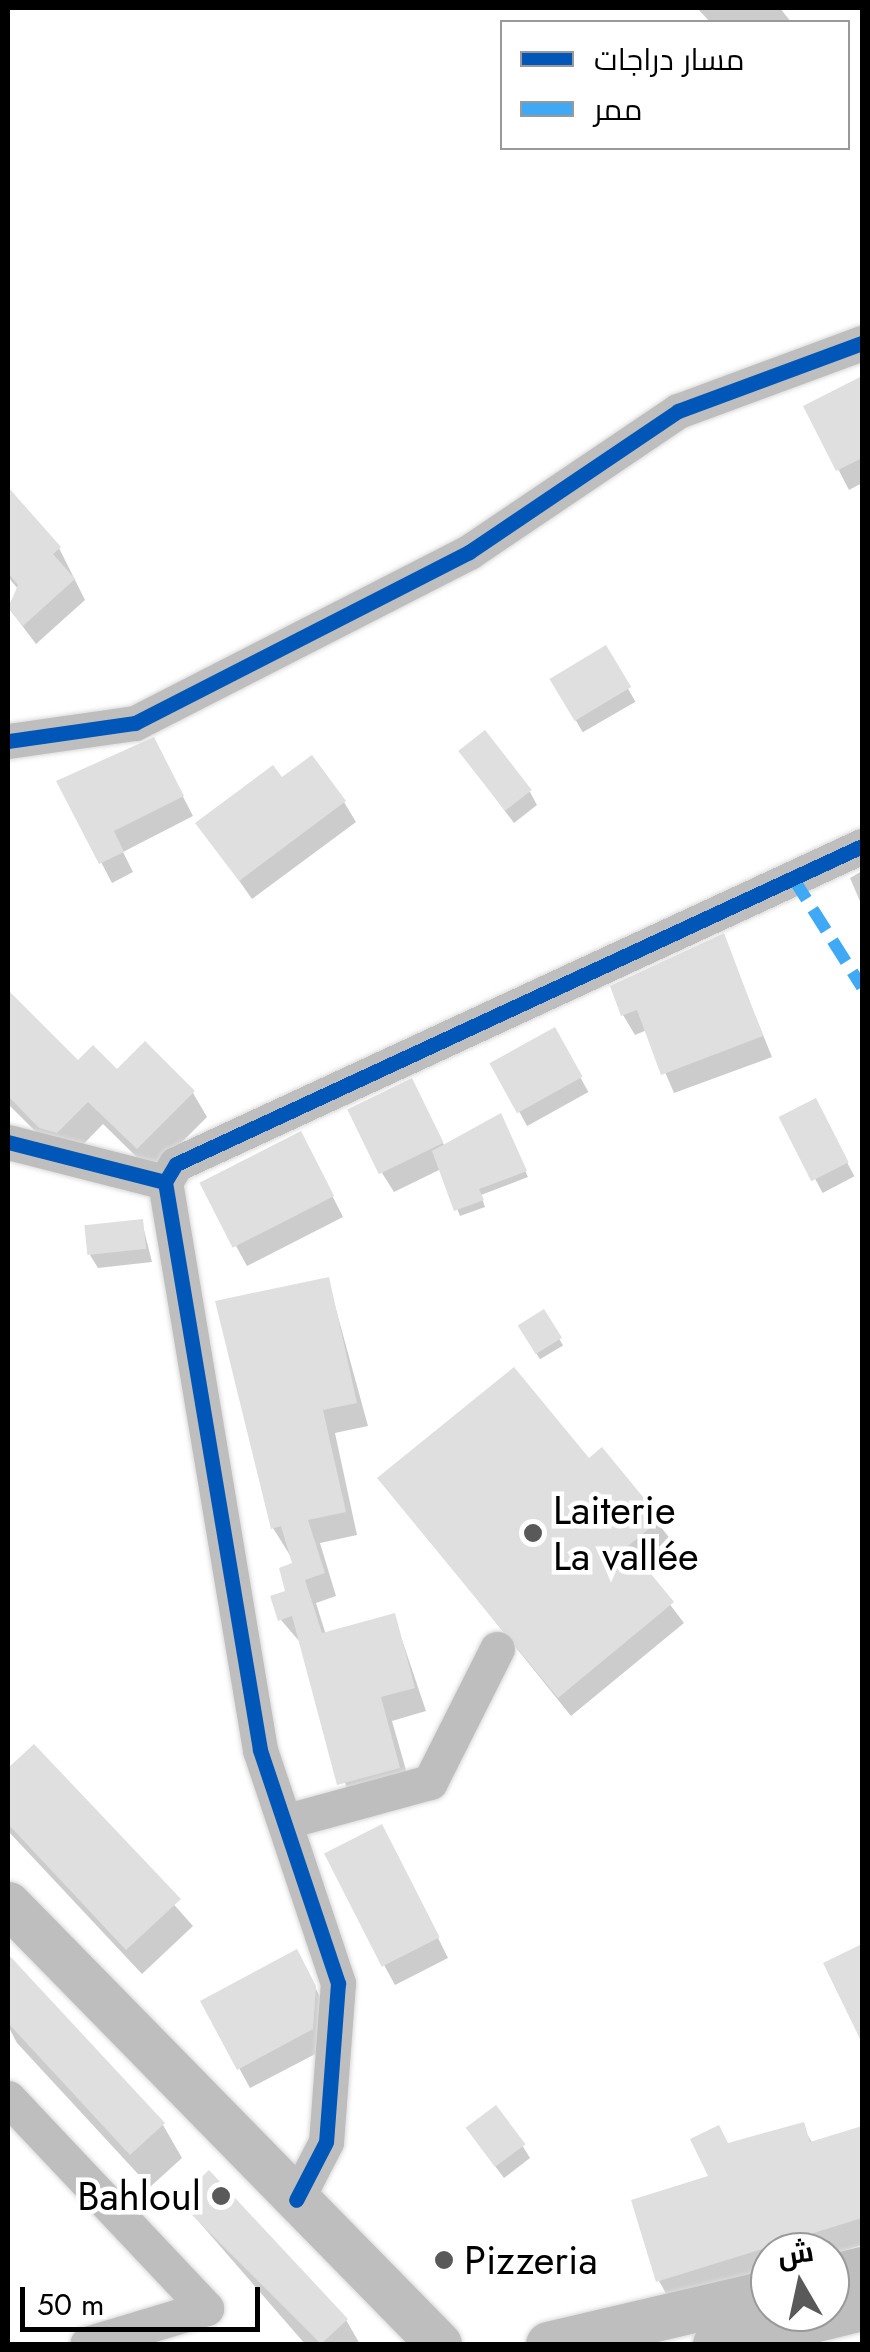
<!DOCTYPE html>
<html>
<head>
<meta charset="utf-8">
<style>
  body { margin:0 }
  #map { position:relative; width:870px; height:2352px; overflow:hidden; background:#fff; font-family:Jost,Cairo,sans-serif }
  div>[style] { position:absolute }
  .shadow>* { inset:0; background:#0003; transform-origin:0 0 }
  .building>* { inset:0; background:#dfdfdf; transform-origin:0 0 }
  .roads { filter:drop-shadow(0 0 2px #dbdbdb) drop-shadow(0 0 2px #dbdbdb) }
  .minor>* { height:35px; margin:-17.5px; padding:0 17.5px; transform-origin:17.5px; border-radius:17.5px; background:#bebebe }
  .major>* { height:45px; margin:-22.5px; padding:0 22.5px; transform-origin:22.5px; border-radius:22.5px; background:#bebebe }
  .quiet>* { height:12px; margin-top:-6px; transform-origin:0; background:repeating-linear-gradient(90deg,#3fa9f5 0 25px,transparent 0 37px) }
  .cycleway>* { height:15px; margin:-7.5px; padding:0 7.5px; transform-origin:7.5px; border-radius:7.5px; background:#0057b8 }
  .dots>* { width:28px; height:28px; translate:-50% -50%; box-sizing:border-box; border:5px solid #fff; border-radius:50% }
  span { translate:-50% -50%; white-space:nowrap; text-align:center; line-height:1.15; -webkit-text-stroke:9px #fff; paint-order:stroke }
  .poi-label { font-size:40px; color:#000 }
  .left { translate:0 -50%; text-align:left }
  .right { translate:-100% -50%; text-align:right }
  .frame { position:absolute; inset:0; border:10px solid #000; pointer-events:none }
  .legend { position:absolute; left:500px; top:20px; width:350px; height:130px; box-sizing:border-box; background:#fff; border:2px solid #999; margin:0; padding:12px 18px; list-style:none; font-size:30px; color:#000 }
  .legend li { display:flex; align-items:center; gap:20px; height:50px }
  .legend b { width:50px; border:2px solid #999 }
  .north { position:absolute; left:750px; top:2232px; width:100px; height:100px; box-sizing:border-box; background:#fff; border:2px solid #999; border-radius:50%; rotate:351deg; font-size:28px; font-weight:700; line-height:40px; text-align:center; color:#000 }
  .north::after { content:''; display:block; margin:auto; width:35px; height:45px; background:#595959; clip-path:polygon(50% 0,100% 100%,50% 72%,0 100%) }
  .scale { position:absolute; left:20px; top:2287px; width:240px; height:45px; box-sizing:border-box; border:5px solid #000; border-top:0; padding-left:12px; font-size:30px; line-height:35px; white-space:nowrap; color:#000; -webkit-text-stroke:8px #fff; paint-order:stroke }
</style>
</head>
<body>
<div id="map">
  <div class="shadow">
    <div style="clip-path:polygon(697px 8px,780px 8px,791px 22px,710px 22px)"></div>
    <div style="clip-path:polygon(862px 379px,862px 483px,849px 490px,806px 407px)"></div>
    <div style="clip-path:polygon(8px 491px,59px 548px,85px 600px,36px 644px,8px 607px,18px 589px,8px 577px)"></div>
    <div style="left:605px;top:649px;width:61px;height:61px;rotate:60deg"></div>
    <div style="clip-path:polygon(461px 752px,530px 792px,537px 805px,514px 823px)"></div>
    <div style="clip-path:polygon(164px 760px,193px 816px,123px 852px,133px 872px,112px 883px,59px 782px)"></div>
    <div style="clip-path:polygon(282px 780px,344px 802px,356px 822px,252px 899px,199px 824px)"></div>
    <div style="clip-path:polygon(862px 871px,862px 906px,850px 878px)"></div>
    <div style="clip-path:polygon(723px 936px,772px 1057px,674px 1093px,647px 1030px,635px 1035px,623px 1015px)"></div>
    <div style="clip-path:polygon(8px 993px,78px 1063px,193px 1093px,207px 1117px,152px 1172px,103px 1124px,72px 1156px,56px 1152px,8px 1104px)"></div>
    <div style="left:554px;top:1030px;width:71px;height:70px;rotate:61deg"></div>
    <div style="clip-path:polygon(422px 1101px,445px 1147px,503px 1121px,528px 1177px,481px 1195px,485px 1207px,460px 1216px,441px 1169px,394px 1192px,382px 1173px)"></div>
    <div style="left:815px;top:1102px;width:84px;height:36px;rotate:62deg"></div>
    <div style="clip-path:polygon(311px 1154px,343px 1217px,247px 1266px,236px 1246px)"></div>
    <div style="clip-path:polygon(142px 1222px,152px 1262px,98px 1268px,90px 1255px)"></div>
    <div style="clip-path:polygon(328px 1280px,368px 1426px,335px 1433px,357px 1535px,320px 1543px,336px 1596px,316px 1603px,326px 1635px,394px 1616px,426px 1711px,392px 1721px,412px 1791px,353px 1807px,299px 1641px,281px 1620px,296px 1565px,273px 1528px)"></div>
    <div style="left:543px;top:1312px;width:39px;height:27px;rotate:59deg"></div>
    <div style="clip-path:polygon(602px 1451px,671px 1540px,640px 1565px,684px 1623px,571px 1716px,380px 1479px,589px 1462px)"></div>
    <div style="clip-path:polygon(34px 1747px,193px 1926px,142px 1974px,8px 1831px,8px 1772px)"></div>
    <div style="clip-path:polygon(393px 1847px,448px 1958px,395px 1985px,384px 1965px)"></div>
    <div style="clip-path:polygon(8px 1957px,163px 2125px,182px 2158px,150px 2187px,17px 2043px,8px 2026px)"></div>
    <div style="clip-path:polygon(307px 1972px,326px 2008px,323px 2050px,250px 2088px,203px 2002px)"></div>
    <div style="clip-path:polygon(802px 2125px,813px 2144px,862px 2129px,862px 2245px,830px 2255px,770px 2252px,770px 2274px,672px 2304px,659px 2281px,729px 2146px)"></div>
    <div style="clip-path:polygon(476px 2141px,522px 2145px,530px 2158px,504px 2178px)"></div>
    <div style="clip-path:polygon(180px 2200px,346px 2320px,360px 2344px,305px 2344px)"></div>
  </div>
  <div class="building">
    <div style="clip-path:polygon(862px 376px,862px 458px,836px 471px,803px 406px)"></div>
    <div style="clip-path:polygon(8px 487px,61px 547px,53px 554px,75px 579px,23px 626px,8px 608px,18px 585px,8px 573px)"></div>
    <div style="left:606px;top:645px;width:49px;height:66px;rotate:59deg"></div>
    <div style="left:485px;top:730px;width:76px;height:34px;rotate:52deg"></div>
    <div style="clip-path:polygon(154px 737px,184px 796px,114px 831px,124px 852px,99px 864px,56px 781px)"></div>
    <div style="clip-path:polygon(312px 755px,346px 801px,239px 881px,195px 823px,273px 765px,282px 777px)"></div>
    <div style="clip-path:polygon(724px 933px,763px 1036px,661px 1075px,637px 1010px,621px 1016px,610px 986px)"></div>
    <div style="clip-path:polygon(8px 990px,78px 1060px,93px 1045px,117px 1069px,145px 1041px,195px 1091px,137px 1149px,88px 1102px,57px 1133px,39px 1128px,8px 1096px)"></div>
    <div style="left:555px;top:1027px;width:57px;height:75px;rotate:61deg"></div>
    <div style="left:412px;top:1078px;width:72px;height:72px;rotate:64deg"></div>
    <div style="left:816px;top:1098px;width:72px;height:42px;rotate:63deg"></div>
    <div style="clip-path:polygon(501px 1113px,527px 1171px,479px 1189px,484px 1200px,454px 1211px,432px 1151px)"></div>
    <div style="left:301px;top:1131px;width:73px;height:114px;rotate:63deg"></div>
    <div style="left:143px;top:1219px;width:30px;height:59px;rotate:84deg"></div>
    <div style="clip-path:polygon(329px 1277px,357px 1403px,323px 1410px,346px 1512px,308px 1520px,325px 1573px,305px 1580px,322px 1633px,395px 1613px,415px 1688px,381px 1697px,400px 1768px,337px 1785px,292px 1616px,278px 1621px,270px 1596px,285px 1591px,279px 1568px,292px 1563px,281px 1526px,271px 1529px,215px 1301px)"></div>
    <div style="left:544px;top:1309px;width:34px;height:31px;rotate:58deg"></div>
    <div style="clip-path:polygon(514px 1367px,589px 1458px,602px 1447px,661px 1519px,628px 1546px,674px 1602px,558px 1698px,377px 1478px)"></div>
    <div style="clip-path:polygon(34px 1744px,181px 1899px,126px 1950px,8px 1824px,8px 1768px)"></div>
    <div style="left:382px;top:1824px;width:127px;height:65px;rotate:63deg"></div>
    <div style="clip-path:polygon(862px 1944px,862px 2043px,823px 1963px)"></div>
    <div style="clip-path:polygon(297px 1949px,316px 1986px,313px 2029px,237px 2070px,200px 2001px)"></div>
    <div style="clip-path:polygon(8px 1954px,165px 2123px,130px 2155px,8px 2023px)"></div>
    <div style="left:496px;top:2105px;width:49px;height:38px;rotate:53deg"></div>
    <div style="clip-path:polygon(804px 2122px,810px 2142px,862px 2126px,862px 2218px,656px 2282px,631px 2200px,708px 2176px,690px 2139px,719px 2125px,728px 2143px)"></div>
    <div style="clip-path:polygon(209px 2170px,348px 2319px,321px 2344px,177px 2200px)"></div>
  </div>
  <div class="roads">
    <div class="minor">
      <div style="left:8px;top:741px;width:128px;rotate:-8.1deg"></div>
      <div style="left:135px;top:723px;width:375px;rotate:-27.1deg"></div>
      <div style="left:469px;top:552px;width:252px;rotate:-34deg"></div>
      <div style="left:678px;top:411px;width:196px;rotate:-20.3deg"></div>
      <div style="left:8px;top:1142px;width:162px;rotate:14.3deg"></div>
      <div style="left:165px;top:1182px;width:576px;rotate:80.5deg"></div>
      <div style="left:260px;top:1750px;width:246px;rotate:71.5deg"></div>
      <div style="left:338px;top:1983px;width:159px;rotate:94.3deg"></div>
      <div style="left:326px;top:2142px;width:65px;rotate:117.3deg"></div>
      <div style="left:165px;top:1182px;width:21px;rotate:-59deg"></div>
      <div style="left:176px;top:1164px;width:756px;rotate:-24.87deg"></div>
      <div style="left:287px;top:1821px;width:148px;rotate:-15.3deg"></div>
      <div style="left:430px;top:1782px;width:149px;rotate:-63.3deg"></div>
      <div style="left:8px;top:2098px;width:289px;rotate:46.7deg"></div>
      <div style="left:206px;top:2308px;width:124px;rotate:163.2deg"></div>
    </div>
    <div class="major">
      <div style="left:8px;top:1904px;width:616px;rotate:45.59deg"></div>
      <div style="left:830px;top:2277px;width:33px;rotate:-14deg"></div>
      <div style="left:548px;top:2344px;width:228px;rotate:-13.2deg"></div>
      <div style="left:715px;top:2344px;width:151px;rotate:-13.8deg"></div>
    </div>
  </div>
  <div class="quiet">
    <div style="left:793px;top:878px;width:129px;rotate:57.7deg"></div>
  </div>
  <div class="cycleway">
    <div style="left:8px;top:741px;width:128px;rotate:-8.1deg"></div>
    <div style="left:135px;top:723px;width:375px;rotate:-27.1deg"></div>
    <div style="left:469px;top:552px;width:252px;rotate:-34deg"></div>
    <div style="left:678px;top:411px;width:196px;rotate:-20.3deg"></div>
    <div style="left:8px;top:1142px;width:162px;rotate:14.3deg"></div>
    <div style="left:165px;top:1182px;width:576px;rotate:80.5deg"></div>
    <div style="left:260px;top:1750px;width:246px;rotate:71.5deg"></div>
    <div style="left:338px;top:1983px;width:159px;rotate:94.3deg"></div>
    <div style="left:326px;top:2142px;width:65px;rotate:117.3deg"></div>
    <div style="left:165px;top:1182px;width:21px;rotate:-59deg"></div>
    <div style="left:176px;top:1164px;width:756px;rotate:-24.87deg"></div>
  </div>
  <div class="dots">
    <div style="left:533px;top:1533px;background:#595959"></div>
    <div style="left:221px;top:2196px;background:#595959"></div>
    <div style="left:444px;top:2260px;background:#595959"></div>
  </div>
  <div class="poi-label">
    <span class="left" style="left:553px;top:1533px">Laiterie<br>La vallée</span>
    <span class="right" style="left:201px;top:2196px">Bahloul</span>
    <span class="left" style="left:464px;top:2260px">Pizzeria</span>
  </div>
  <div class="frame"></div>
  <ul class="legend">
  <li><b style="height:12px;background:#0057b8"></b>مسار دراجات</li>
  <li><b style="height:12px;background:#3fa9f5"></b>ممر</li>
  </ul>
  <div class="north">ش</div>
  <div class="scale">50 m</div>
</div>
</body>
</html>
